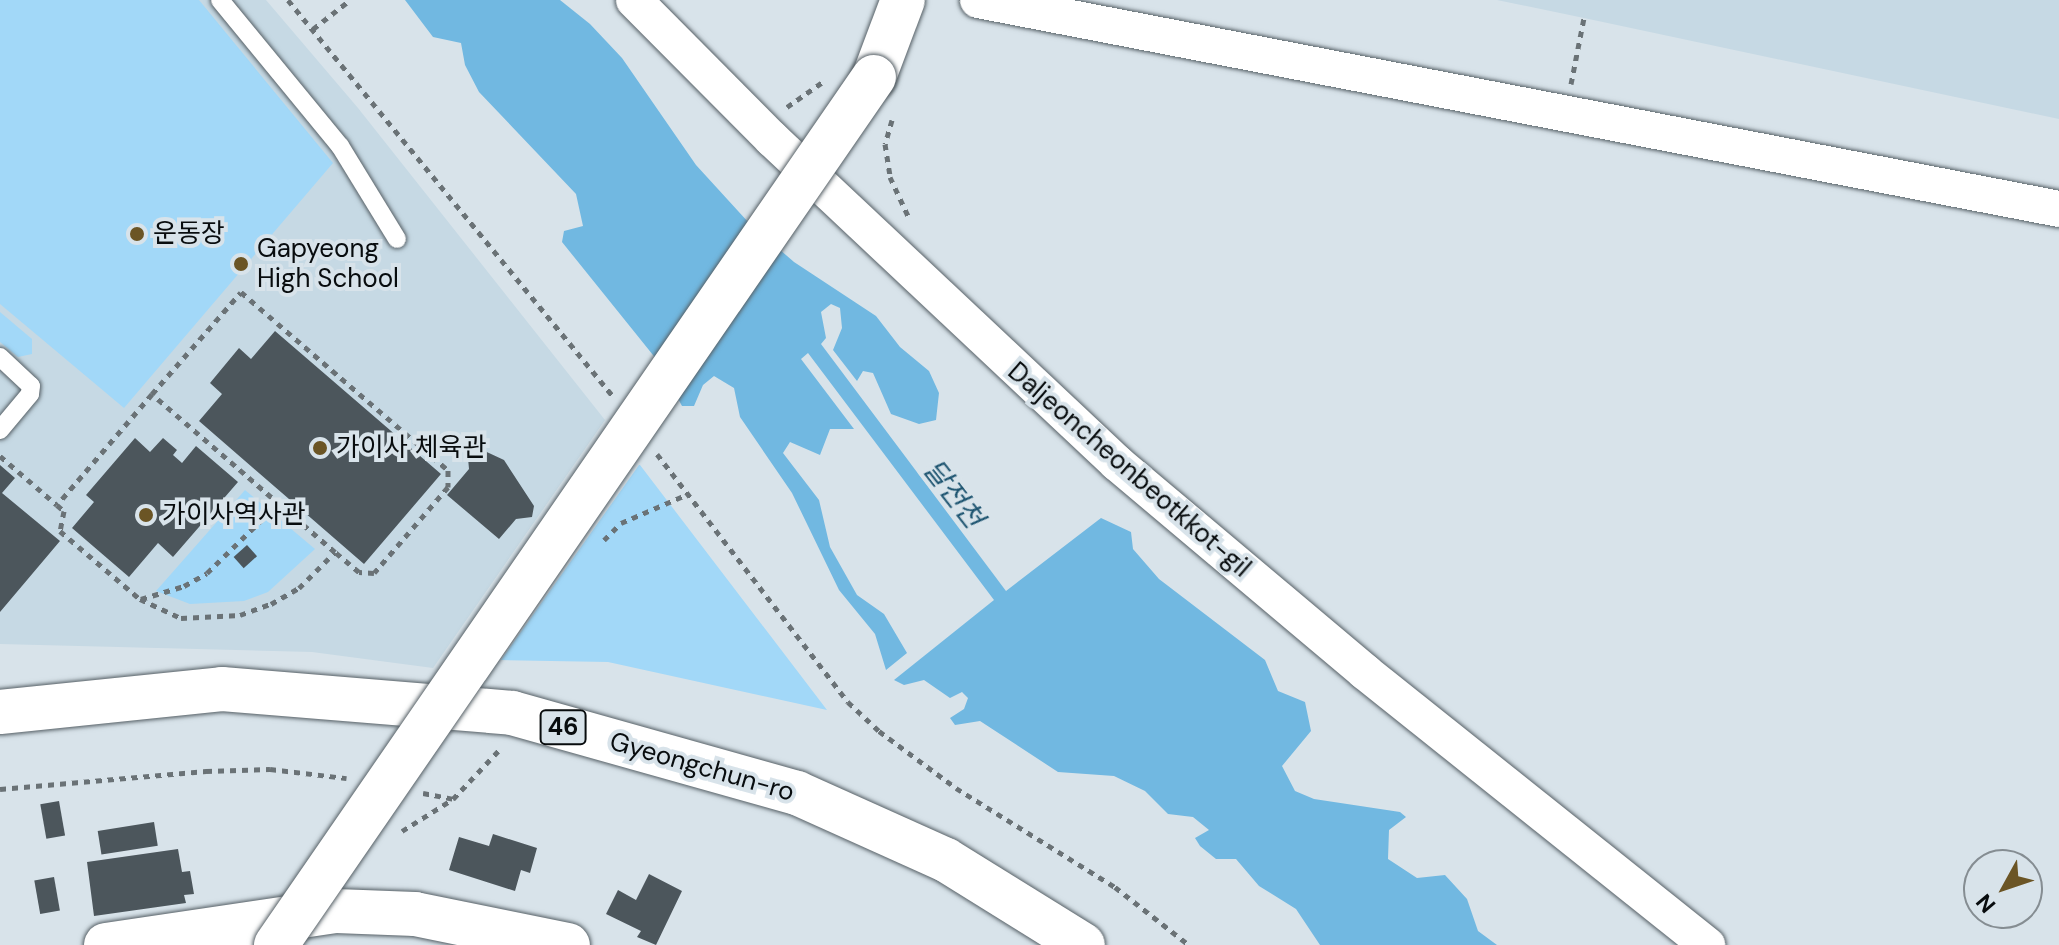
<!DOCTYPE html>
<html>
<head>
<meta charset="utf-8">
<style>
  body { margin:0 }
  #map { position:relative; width:2059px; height:945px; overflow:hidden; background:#d8e3ea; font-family:"DM Sans","Noto Sans KR",sans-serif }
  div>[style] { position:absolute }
  .built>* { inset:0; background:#c6d9e4 }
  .green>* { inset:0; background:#a2d8f8 }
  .water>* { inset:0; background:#71b8e1 }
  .building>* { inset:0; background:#4c565c; transform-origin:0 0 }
  .path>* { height:5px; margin-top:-2.5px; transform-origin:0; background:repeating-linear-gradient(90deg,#6a7276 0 6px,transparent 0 12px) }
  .roads { filter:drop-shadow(0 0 2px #566066) drop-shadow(0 0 2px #566066) }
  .lane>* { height:18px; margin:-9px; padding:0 9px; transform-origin:9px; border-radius:9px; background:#fff }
  .street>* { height:36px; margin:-18px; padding:0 18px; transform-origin:18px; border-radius:18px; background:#fff }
  .secondary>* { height:44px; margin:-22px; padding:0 22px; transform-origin:22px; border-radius:22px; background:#fff }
  .primary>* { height:44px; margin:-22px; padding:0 22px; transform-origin:22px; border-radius:22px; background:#fff }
  .bridges { filter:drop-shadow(0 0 2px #566066) drop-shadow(0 0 2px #566066) }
  .secondary-bridge>* { height:44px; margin:-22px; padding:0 22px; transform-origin:22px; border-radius:22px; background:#fff }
  .dots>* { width:22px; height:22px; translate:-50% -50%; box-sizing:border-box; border:4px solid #d8e3ea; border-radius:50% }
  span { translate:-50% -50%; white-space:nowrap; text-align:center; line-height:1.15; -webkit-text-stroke:8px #d8e3ea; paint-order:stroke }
  .shield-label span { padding:2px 6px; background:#d8e3ea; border:2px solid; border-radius:6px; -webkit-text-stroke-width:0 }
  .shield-label { font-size:24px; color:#080c0e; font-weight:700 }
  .poi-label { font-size:26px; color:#080c0e }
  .left { translate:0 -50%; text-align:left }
  .street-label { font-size:26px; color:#080c0e }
  .water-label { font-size:28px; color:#1d5470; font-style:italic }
  .north { position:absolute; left:1963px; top:849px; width:80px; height:80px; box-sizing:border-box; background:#d8e3ea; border:2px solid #858d92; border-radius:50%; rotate:230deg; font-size:22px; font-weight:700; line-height:32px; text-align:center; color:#080c0e }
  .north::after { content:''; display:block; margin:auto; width:28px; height:36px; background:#6b5525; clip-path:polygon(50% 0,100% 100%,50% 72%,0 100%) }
</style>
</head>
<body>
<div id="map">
  <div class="built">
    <div style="clip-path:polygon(0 0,266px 0,358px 108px,605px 420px,433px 668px,312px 652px,0 644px)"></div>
    <div style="clip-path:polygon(1497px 0,2059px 0,2059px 119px,1584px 18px)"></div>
  </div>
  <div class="green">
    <div style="clip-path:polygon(0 0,199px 0,333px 163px,124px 408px,0 304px)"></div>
    <div style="clip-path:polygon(0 312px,32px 339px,32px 354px,18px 357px,0 342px)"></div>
    <div style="clip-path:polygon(639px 465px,640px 465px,827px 710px,608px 662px,501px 660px)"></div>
    <div style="clip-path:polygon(245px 490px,315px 549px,268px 592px,244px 601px,190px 604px,156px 591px)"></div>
  </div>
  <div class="water">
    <div style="clip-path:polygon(405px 0,560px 0,590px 24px,622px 58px,696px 165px,749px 223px,794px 262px,876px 316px,900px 347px,929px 371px,939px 393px,936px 420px,919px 424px,891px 414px,873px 373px,863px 371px,857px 381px,833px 350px,842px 328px,840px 308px,831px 304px,821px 312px,826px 338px,821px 344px,1006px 591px,1101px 518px,1131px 532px,1133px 549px,1159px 579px,1265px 660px,1278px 691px,1305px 702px,1311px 731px,1282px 766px,1295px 791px,1314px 799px,1400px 812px,1406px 817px,1389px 830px,1388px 859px,1417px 878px,1445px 875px,1467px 899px,1478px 931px,1497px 945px,1320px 945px,1296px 909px,1259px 886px,1236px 859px,1216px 859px,1200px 846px,1195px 838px,1209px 830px,1193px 817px,1168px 814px,1145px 791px,1114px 776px,1058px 772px,980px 721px,955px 725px,950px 718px,964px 709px,968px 698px,962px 692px,950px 698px,924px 680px,904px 685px,894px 680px,994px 600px,808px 353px,801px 359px,854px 429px,830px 429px,820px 455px,790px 442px,783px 453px,819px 500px,830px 547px,857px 595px,884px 614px,907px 653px,886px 670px,875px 634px,839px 590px,792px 493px,740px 417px,734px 388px,714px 376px,703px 385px,694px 406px,682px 406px,657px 360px,562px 242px,564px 231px,583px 226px,576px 194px,479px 92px,465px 65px,461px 43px,433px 37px)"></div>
  </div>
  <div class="building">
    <div style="clip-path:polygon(275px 331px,441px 474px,364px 564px,199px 421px,222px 394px,210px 383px,239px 348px,251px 359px)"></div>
    <div style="clip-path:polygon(135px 438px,150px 452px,163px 438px,177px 450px,173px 455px,182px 463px,196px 446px,238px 482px,173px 557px,158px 543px,129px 577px,72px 528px,94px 502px,86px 495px)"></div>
    <div style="clip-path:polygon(476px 447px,504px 460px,534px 506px,532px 517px,516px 519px,499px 539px,447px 495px,469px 469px,468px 458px)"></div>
    <div style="clip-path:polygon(0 465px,15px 478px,2px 493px,60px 541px,0 612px)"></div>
    <div style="left:247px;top:545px;width:15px;height:18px;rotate:48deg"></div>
    <div style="left:59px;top:801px;width:35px;height:19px;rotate:80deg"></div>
    <div style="left:154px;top:822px;width:24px;height:57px;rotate:81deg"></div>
    <div style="clip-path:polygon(493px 834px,537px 848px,530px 873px,521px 870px,515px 891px,449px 870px,459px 837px,489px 846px)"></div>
    <div style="clip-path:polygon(178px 849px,182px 872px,190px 871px,194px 894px,184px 895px,186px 903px,94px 916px,87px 862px)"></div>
    <div style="clip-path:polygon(649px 874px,682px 891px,656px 945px,637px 937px,641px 931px,606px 914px,618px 890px,636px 900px)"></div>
    <div style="left:54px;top:877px;width:34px;height:20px;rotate:80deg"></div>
  </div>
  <div class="path">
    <div style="left:288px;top:0;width:511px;rotate:50.64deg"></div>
    <div style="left:313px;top:29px;width:47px;rotate:-38.1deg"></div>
    <div style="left:1571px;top:84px;width:67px;rotate:-78.9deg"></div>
    <div style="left:787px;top:107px;width:45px;rotate:-35.1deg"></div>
    <div style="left:892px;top:120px;width:25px;rotate:106deg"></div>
    <div style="left:885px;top:144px;width:33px;rotate:81deg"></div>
    <div style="left:890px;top:177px;width:47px;rotate:65.1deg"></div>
    <div style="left:152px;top:394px;width:135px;rotate:-48.9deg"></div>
    <div style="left:241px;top:292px;width:273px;rotate:40.7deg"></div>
    <div style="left:448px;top:470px;width:17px;rotate:90deg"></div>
    <div style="left:448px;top:487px;width:113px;rotate:130.7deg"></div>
    <div style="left:374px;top:573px;width:15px;rotate:-176deg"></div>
    <div style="left:359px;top:572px;width:31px;rotate:-140deg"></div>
    <div style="left:657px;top:454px;width:313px;rotate:52.4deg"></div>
    <div style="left:848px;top:702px;width:42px;rotate:43.1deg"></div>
    <div style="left:879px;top:731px;width:96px;rotate:36.5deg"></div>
    <div style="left:956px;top:788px;width:187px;rotate:31.9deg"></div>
    <div style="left:1115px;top:887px;width:94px;rotate:38.1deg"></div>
    <div style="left:0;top:456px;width:75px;rotate:40.7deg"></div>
    <div style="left:57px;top:505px;width:9px;rotate:41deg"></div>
    <div style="left:64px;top:511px;width:20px;rotate:101deg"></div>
    <div style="left:60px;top:531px;width:105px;rotate:40.4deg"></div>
    <div style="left:140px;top:599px;width:45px;rotate:24.9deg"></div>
    <div style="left:181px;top:618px;width:59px;rotate:-2.9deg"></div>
    <div style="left:240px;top:615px;width:33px;rotate:-20deg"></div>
    <div style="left:271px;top:604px;width:32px;rotate:-30deg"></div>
    <div style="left:299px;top:588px;width:51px;rotate:-45deg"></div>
    <div style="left:335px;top:552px;width:242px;rotate:-139.2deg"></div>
    <div style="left:152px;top:394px;width:146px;rotate:130.6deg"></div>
    <div style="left:604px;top:540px;width:24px;rotate:-45deg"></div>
    <div style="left:621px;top:523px;width:73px;rotate:-23.4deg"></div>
    <div style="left:141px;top:599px;width:45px;rotate:-16.8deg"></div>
    <div style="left:184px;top:586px;width:26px;rotate:-29deg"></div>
    <div style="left:207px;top:573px;width:100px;rotate:-44.2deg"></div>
    <div style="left:0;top:789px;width:207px;rotate:-5deg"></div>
    <div style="left:206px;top:771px;width:64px;rotate:-1.8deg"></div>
    <div style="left:270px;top:769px;width:77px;rotate:6.8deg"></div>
    <div style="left:423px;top:793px;width:31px;rotate:11deg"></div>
    <div style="left:402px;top:831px;width:60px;rotate:-32.1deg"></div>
    <div style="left:453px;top:799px;width:70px;rotate:-46.7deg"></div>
  </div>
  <div class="roads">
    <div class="lane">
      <div style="left:220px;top:0;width:189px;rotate:50.6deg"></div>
      <div style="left:340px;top:146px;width:109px;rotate:58.5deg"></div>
      <div style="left:0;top:357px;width:42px;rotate:43.1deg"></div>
      <div style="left:31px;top:386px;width:8px;rotate:97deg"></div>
      <div style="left:30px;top:394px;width:47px;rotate:129.8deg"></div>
    </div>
    <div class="street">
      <div style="left:634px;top:0;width:196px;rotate:45.2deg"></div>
      <div style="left:772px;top:139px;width:473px;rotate:43.2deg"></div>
      <div style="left:1117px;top:463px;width:324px;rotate:40.1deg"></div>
      <div style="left:1365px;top:672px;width:438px;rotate:38.6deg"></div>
      <div style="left:978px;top:0;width:1101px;rotate:10.94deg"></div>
    </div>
    <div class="secondary">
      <div style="left:874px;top:77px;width:82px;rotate:-69.4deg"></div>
      <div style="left:106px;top:945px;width:232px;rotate:-8.4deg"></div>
      <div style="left:336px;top:911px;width:79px;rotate:2.2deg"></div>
      <div style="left:415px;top:914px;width:156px;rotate:11.5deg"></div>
    </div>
    <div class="primary">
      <div style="left:0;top:712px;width:223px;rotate:-5.9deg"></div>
      <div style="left:222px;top:689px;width:291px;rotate:4.7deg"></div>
      <div style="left:512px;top:713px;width:296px;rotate:15.7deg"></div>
      <div style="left:797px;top:793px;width:163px;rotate:24.2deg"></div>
      <div style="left:946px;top:860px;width:161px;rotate:31.8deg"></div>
    </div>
  </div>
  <div class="bridges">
    <div class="secondary-bridge">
      <div style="left:276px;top:945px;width:1054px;rotate:-55.44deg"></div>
    </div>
  </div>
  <div class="dots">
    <div style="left:137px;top:234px;background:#6b5525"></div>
    <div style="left:241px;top:264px;background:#6b5525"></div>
    <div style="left:320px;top:448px;background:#6b5525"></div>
    <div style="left:146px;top:515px;background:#6b5525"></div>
  </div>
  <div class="shield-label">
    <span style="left:563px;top:727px">46</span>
  </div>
  <div class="poi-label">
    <span class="left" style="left:153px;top:234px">운동장</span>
    <span class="left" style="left:257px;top:264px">Gapyeong<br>High School</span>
    <span class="left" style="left:336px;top:448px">가이사 체육관</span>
    <span class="left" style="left:162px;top:515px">가이사역사관</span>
  </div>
  <div class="street-label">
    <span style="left:1129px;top:470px;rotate:41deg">Daljeoncheonbeotkkot-gil</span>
    <span style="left:702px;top:767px;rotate:16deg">Gyeongchun-ro</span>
  </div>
  <div class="water-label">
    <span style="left:953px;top:494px;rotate:52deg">달전천</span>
  </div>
  <div class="north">N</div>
</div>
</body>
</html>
